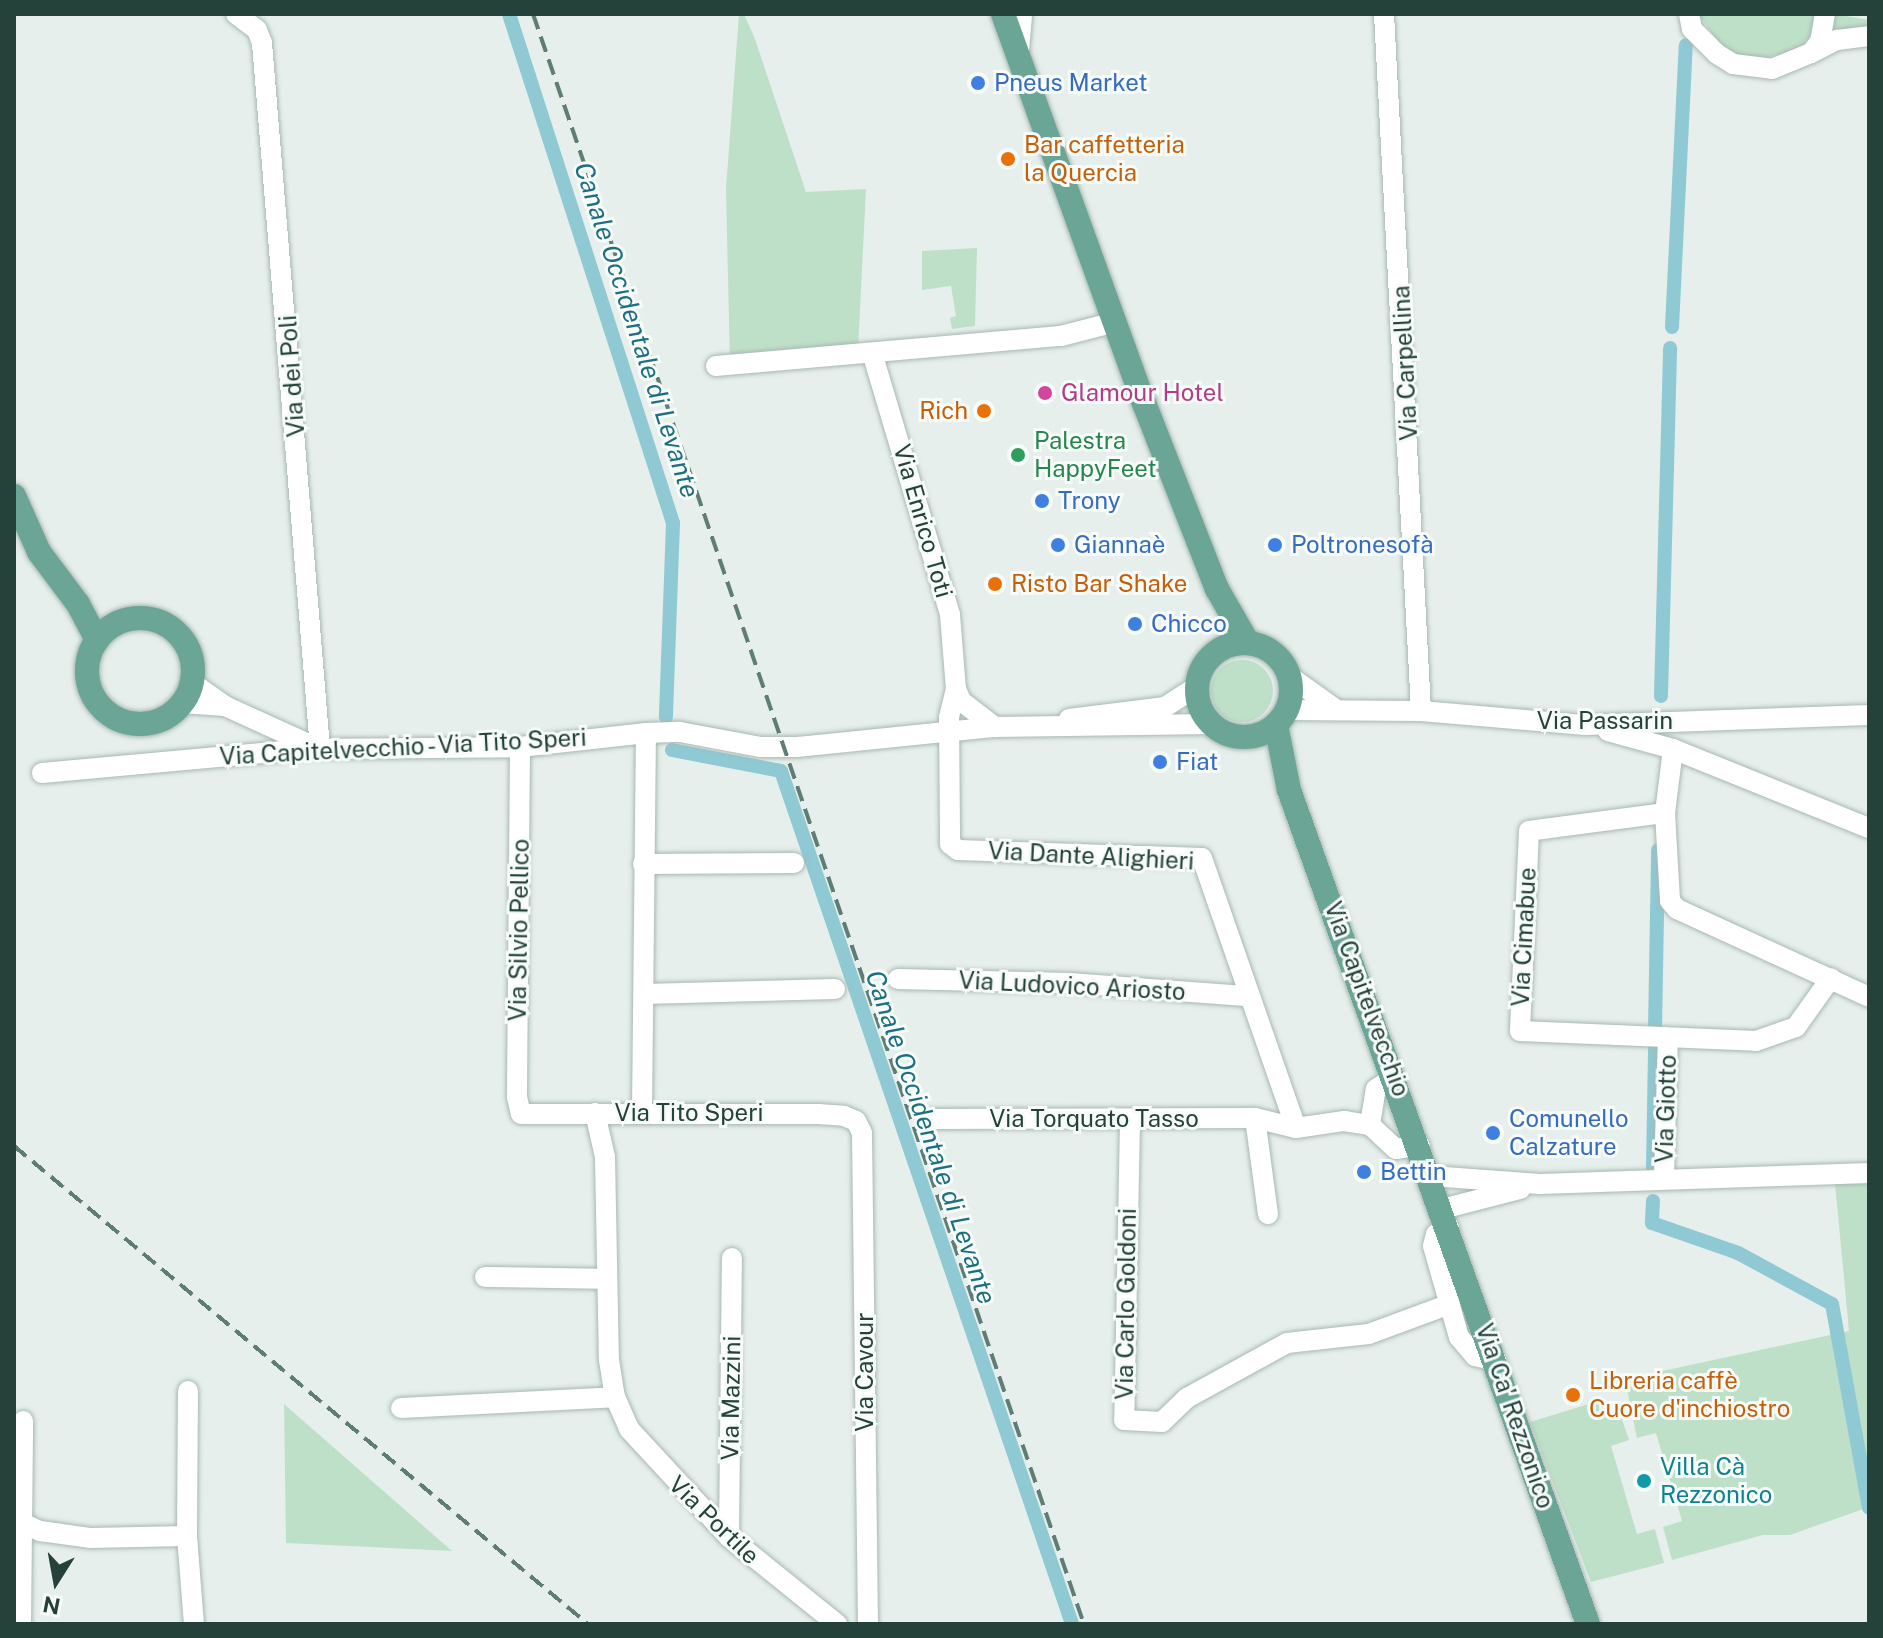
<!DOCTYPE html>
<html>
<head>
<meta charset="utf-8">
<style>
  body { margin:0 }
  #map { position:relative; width:1883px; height:1638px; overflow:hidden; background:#e6efeb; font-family:"Public Sans",sans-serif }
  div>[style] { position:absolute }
  .green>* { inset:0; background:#bfe0c8 }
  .round { border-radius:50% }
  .canal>* { height:14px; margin:-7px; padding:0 7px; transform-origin:7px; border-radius:7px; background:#8ec9d4 }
  .roads { filter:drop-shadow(0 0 2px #a8b8b2) drop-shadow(0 0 2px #a8b8b2) }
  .minor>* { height:20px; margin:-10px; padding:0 10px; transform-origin:10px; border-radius:10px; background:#fff }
  .major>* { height:24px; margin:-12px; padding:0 12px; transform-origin:12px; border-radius:12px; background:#6aa596 }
  .major>.ring { margin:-12px; padding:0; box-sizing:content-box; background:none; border:24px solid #6aa596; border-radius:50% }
  .rail>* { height:4px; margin-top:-2px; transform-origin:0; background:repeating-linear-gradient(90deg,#5f7d75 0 16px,transparent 0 24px) }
  .dots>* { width:22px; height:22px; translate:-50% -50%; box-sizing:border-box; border:4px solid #f7fbf9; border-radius:50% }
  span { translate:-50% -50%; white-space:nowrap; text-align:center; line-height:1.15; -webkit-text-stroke:6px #f7fbf9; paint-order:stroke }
  .shop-label { font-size:24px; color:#366cbe }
  .left { translate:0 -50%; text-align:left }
  .food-label { font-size:24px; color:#c56008 }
  .right { translate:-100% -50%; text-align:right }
  .street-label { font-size:24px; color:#24423a }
  .hotel-label { font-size:24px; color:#b23c85 }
  .leisure-label { font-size:24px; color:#27864d }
  .culture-label { font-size:24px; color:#0d838f }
  .water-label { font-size:26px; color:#1c6f80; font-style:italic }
  .frame { position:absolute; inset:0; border:16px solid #24423a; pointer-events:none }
  .north { position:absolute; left:16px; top:1542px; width:80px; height:80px; -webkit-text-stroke:6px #f7fbf9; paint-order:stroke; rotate:191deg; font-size:22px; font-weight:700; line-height:32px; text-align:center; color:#24423a }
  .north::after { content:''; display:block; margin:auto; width:28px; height:36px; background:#24423a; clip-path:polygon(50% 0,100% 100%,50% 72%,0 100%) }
</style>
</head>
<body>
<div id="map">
  <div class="green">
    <div style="clip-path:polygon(739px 14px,744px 14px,755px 39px,806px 192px,866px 189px,858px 351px,730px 367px,726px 188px)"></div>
    <div style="clip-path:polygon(1698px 14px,1818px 14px,1817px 28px,1798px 50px,1760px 59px,1740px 56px,1720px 44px)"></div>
    <div style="clip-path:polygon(1834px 14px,1869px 20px,1869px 29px,1831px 36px)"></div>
    <div style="clip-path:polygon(977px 248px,975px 326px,952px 329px,950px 318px,956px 316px,951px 286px,922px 290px,922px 251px)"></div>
    <div class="round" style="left:1211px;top:660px;width:62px;height:62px"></div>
    <div style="clip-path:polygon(1835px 1183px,1869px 1184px,1869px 1507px,1790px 1535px,1763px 1535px,1672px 1560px,1663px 1527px,1682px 1521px,1656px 1433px,1637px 1438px,1625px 1379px,1849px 1331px)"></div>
    <div style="clip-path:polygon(1602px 1400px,1617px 1405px,1629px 1440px,1611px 1446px,1637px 1534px,1655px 1529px,1664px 1563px,1591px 1582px,1530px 1422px)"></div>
    <div style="clip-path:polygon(284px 1404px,452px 1551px,453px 1551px,286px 1543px)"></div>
  </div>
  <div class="canal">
    <div style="left:509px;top:14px;width:535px;rotate:72.14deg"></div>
    <div style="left:673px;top:523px;width:194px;rotate:92.1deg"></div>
    <div style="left:1672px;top:327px;width:282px;rotate:-87.2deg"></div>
    <div style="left:1661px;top:696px;width:348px;rotate:-88.5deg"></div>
    <div style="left:672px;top:750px;width:111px;rotate:10.9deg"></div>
    <div style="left:781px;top:771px;width:901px;rotate:71.16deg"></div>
    <div style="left:1655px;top:1029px;width:179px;rotate:-89deg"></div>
    <div style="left:1653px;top:1167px;width:118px;rotate:-89deg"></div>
    <div style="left:1653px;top:1201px;width:22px;rotate:93deg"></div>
    <div style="left:1652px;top:1223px;width:91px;rotate:19.2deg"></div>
    <div style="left:1738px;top:1253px;width:107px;rotate:28.5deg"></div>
    <div style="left:1832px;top:1304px;width:207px;rotate:79.7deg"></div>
  </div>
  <div class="roads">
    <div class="minor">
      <div style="left:236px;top:14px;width:26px;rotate:37deg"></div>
      <div style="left:257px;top:30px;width:14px;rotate:69deg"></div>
      <div style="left:262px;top:43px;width:708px;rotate:85.3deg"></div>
      <div style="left:1384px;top:14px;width:698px;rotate:86.96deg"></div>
      <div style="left:1689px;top:14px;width:15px;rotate:79deg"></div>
      <div style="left:1692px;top:29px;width:35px;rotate:45deg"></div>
      <div style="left:1717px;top:54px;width:19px;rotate:32deg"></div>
      <div style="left:1733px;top:64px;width:39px;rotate:7deg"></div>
      <div style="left:1772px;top:69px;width:42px;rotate:-22.3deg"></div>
      <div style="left:1811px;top:53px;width:14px;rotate:-51deg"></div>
      <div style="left:1820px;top:42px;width:28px;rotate:-80deg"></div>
      <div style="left:1019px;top:50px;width:36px;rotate:-85deg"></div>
      <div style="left:1811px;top:53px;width:29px;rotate:-27deg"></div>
      <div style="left:1837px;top:40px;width:32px;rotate:-7deg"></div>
      <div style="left:873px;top:356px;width:270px;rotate:73.4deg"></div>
      <div style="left:950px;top:615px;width:74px;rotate:85.4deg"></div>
      <div style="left:956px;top:689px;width:29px;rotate:104deg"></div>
      <div style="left:949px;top:717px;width:127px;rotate:89.5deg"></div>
      <div style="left:950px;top:844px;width:10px;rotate:37deg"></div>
      <div style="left:958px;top:850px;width:244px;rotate:1.9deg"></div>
      <div style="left:1202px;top:858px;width:286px;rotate:70.8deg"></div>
      <div style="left:716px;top:366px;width:346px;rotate:-5deg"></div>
      <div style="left:1061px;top:336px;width:56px;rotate:-14.5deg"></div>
      <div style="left:1289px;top:676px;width:55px;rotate:35.4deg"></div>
      <div style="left:191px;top:682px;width:42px;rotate:35.2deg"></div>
      <div style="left:225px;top:706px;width:101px;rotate:24.5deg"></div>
      <div style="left:956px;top:689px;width:13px;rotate:67deg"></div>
      <div style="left:961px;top:701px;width:43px;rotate:37.4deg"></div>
      <div style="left:182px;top:703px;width:43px;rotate:4deg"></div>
      <div style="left:1287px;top:710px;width:134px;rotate:0.4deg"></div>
      <div style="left:1421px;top:711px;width:165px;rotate:4.9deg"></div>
      <div style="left:1585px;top:725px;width:284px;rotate:-2deg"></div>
      <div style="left:1069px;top:719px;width:97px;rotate:-7.1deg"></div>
      <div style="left:1165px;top:707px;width:38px;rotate:-33deg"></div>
      <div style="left:1608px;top:731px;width:67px;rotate:15.5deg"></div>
      <div style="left:1673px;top:749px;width:211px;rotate:22deg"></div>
      <div style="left:520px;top:747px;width:350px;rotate:90.5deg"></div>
      <div style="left:517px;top:1097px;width:17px;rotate:77deg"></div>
      <div style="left:521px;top:1114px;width:297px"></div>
      <div style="left:818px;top:1114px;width:26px;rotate:4deg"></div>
      <div style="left:844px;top:1116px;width:13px;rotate:23deg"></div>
      <div style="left:856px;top:1121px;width:13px;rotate:63deg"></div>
      <div style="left:862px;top:1133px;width:491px;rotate:89.3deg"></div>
      <div style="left:1673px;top:749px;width:64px;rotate:97.1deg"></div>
      <div style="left:1665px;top:813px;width:88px;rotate:86.7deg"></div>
      <div style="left:1670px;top:901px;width:11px;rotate:49deg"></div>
      <div style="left:1677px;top:909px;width:211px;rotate:24.6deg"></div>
      <div style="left:42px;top:773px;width:265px;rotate:-5.2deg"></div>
      <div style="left:306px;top:749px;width:214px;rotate:-0.5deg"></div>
      <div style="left:520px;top:747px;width:127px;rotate:-6.3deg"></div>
      <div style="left:646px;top:733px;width:34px;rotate:-2deg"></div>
      <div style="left:680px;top:732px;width:81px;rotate:10.6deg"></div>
      <div style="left:760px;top:747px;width:37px"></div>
      <div style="left:797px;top:747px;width:199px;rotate:-5.8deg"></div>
      <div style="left:995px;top:727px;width:216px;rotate:-0.8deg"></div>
      <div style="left:1665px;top:813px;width:137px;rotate:172.5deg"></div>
      <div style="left:1529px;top:831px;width:200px;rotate:92.6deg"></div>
      <div style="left:1520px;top:1031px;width:236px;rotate:2.4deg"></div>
      <div style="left:1756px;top:1041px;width:42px;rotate:-19.3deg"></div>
      <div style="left:1796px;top:1027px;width:60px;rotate:-54.5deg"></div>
      <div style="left:643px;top:864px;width:151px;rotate:-0.4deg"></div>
      <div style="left:898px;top:979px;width:171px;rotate:1.3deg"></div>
      <div style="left:1069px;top:983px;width:177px;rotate:4.2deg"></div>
      <div style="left:644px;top:994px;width:191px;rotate:-1.5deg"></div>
      <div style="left:642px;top:1111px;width:378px;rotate:-89.4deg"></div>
      <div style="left:595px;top:1113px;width:45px;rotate:77.2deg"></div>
      <div style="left:605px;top:1157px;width:203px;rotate:88.9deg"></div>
      <div style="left:609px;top:1360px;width:37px;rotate:81deg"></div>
      <div style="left:615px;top:1397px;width:35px;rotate:66deg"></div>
      <div style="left:629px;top:1429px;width:147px;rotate:47.2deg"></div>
      <div style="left:729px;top:1537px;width:139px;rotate:38.9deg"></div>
      <div style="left:1255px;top:1118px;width:97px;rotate:82.3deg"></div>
      <div style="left:933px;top:1119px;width:322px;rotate:-0.2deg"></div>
      <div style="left:1255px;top:1118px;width:42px;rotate:13.7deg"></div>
      <div style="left:1296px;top:1128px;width:49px;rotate:-8.3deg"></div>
      <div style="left:1344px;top:1121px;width:26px;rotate:9deg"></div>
      <div style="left:1370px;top:1125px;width:35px;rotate:43deg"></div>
      <div style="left:1396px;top:1149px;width:24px;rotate:-9deg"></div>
      <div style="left:1130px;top:1121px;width:299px;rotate:91.1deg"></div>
      <div style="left:1124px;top:1420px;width:38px;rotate:3deg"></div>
      <div style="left:1162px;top:1422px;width:35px;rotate:-44deg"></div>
      <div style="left:1187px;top:1398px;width:114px;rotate:-28.8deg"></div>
      <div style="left:1287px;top:1343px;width:82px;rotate:-6.3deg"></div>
      <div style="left:1369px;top:1334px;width:86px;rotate:-20.3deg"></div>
      <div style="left:1370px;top:1125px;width:36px;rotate:-81deg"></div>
      <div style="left:1376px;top:1089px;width:22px;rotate:-32deg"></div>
      <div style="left:1431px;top:1176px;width:109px;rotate:4.2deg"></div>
      <div style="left:1540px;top:1184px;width:329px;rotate:-1.9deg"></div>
      <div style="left:1664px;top:1178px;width:139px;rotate:-88.4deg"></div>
      <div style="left:1442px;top:1209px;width:81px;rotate:-14.4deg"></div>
      <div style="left:1449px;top:1228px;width:14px;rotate:155deg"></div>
      <div style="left:1436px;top:1234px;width:12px;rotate:104deg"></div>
      <div style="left:1433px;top:1246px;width:95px;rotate:74.1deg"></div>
      <div style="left:1459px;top:1337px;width:25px;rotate:50deg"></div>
      <div style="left:1475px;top:1356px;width:22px;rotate:13deg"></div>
      <div style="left:485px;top:1277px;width:122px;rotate:0.9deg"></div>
      <div style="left:188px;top:1391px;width:145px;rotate:90.4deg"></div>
      <div style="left:187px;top:1536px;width:88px;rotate:85.5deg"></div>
      <div style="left:401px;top:1408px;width:214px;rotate:-2.9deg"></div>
      <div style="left:14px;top:1519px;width:29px;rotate:25deg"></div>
      <div style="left:40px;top:1531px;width:50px;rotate:8deg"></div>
      <div style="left:90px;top:1538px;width:97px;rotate:-1.2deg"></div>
      <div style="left:729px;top:1537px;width:279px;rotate:-89.4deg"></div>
      <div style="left:21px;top:1624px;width:203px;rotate:-89.4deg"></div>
    </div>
    <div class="major">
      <div style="left:1003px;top:14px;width:414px;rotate:70.1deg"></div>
      <div style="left:1144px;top:403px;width:200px;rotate:68.6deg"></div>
      <div style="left:1217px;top:589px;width:62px;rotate:60.1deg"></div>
      <div style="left:14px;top:496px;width:61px;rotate:65.9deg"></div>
      <div style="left:39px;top:552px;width:65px;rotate:53.1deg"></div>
      <div style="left:78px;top:604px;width:41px;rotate:62.2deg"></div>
      <div class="ring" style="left:87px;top:618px;width:82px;height:82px"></div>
      <div class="ring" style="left:1197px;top:643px;width:70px;height:70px"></div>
      <div style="left:1276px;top:725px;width:66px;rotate:78.7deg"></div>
      <div style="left:1289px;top:790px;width:886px;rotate:70.28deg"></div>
    </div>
  </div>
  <div class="rail">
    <div style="left:533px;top:14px;width:1702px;rotate:71.11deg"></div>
    <div style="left:14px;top:1146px;width:747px;rotate:39.79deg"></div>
  </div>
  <div class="dots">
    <div style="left:978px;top:83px;background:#3f7fe0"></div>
    <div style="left:1008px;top:159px;background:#e8710a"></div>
    <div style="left:1045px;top:393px;background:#d1479c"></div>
    <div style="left:984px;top:411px;background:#e8710a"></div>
    <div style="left:1018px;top:455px;background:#2e9e5b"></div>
    <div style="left:1042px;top:501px;background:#3f7fe0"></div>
    <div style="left:1058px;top:545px;background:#3f7fe0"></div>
    <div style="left:1275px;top:545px;background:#3f7fe0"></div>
    <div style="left:995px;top:584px;background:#e8710a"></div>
    <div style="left:1135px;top:624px;background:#3f7fe0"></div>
    <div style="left:1160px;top:762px;background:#3f7fe0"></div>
    <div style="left:1493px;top:1133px;background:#3f7fe0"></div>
    <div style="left:1364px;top:1172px;background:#3f7fe0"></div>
    <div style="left:1573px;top:1395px;background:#e8710a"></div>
    <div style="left:1644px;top:1481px;background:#0f9aa8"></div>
  </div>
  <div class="shop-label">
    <span class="left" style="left:994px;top:83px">Pneus Market</span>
    <span class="left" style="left:1058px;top:501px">Trony</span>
    <span class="left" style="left:1074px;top:545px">Giannaè</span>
    <span class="left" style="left:1291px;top:545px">Poltronesofà</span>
    <span class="left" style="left:1151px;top:624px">Chicco</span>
    <span class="left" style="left:1176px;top:762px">Fiat</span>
    <span class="left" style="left:1509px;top:1133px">Comunello<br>Calzature</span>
    <span class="left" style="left:1380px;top:1172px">Bettin</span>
  </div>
  <div class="food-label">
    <span class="left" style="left:1024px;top:159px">Bar caffetteria<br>la Quercia</span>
    <span class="right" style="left:968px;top:411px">Rich</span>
    <span class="left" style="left:1011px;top:584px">Risto Bar Shake</span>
    <span class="left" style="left:1589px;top:1395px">Libreria caffè<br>Cuore d'inchiostro</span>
  </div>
  <div class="street-label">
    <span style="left:1405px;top:363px;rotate:-93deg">Via Carpellina</span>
    <span style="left:292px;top:376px;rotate:-94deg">Via dei Poli</span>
    <span style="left:923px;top:521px;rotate:74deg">Via Enrico Toti</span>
    <span style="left:1605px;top:721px">Via Passarin</span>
    <span style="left:403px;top:747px;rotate:-3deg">Via Capitelvecchio - Via Tito Speri</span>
    <span style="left:1091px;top:856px;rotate:3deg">Via Dante Alighieri</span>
    <span style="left:519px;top:930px;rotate:-89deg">Via Silvio Pellico</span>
    <span style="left:1524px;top:937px;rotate:-87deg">Via Cimabue</span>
    <span style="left:1072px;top:986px;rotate:3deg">Via Ludovico Ariosto</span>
    <span style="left:1367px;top:999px;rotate:70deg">Via Capitelvecchio</span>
    <span style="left:1666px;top:1109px;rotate:-88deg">Via Giotto</span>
    <span style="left:689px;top:1113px">Via Tito Speri</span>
    <span style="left:1094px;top:1119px">Via Torquato Tasso</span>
    <span style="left:1126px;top:1304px;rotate:-89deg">Via Carlo Goldoni</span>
    <span style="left:865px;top:1372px;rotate:-90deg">Via Cavour</span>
    <span style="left:731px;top:1398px;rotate:-89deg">Via Mazzini</span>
    <span style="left:1515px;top:1416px;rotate:71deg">Via Ca' Rezzonico</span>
    <span style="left:714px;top:1520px;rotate:44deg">Via Portile</span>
  </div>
  <div class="hotel-label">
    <span class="left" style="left:1061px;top:393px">Glamour Hotel</span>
  </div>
  <div class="leisure-label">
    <span class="left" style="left:1034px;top:455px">Palestra<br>HappyFeet</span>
  </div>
  <div class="culture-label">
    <span class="left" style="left:1660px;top:1481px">Villa Cà<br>Rezzonico</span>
  </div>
  <div class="water-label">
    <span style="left:637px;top:330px;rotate:72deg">Canale Occidentale di Levante</span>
    <span style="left:931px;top:1137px;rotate:71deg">Canale Occidentale di Levante</span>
  </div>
  <div class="frame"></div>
  <div class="north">N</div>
</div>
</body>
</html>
